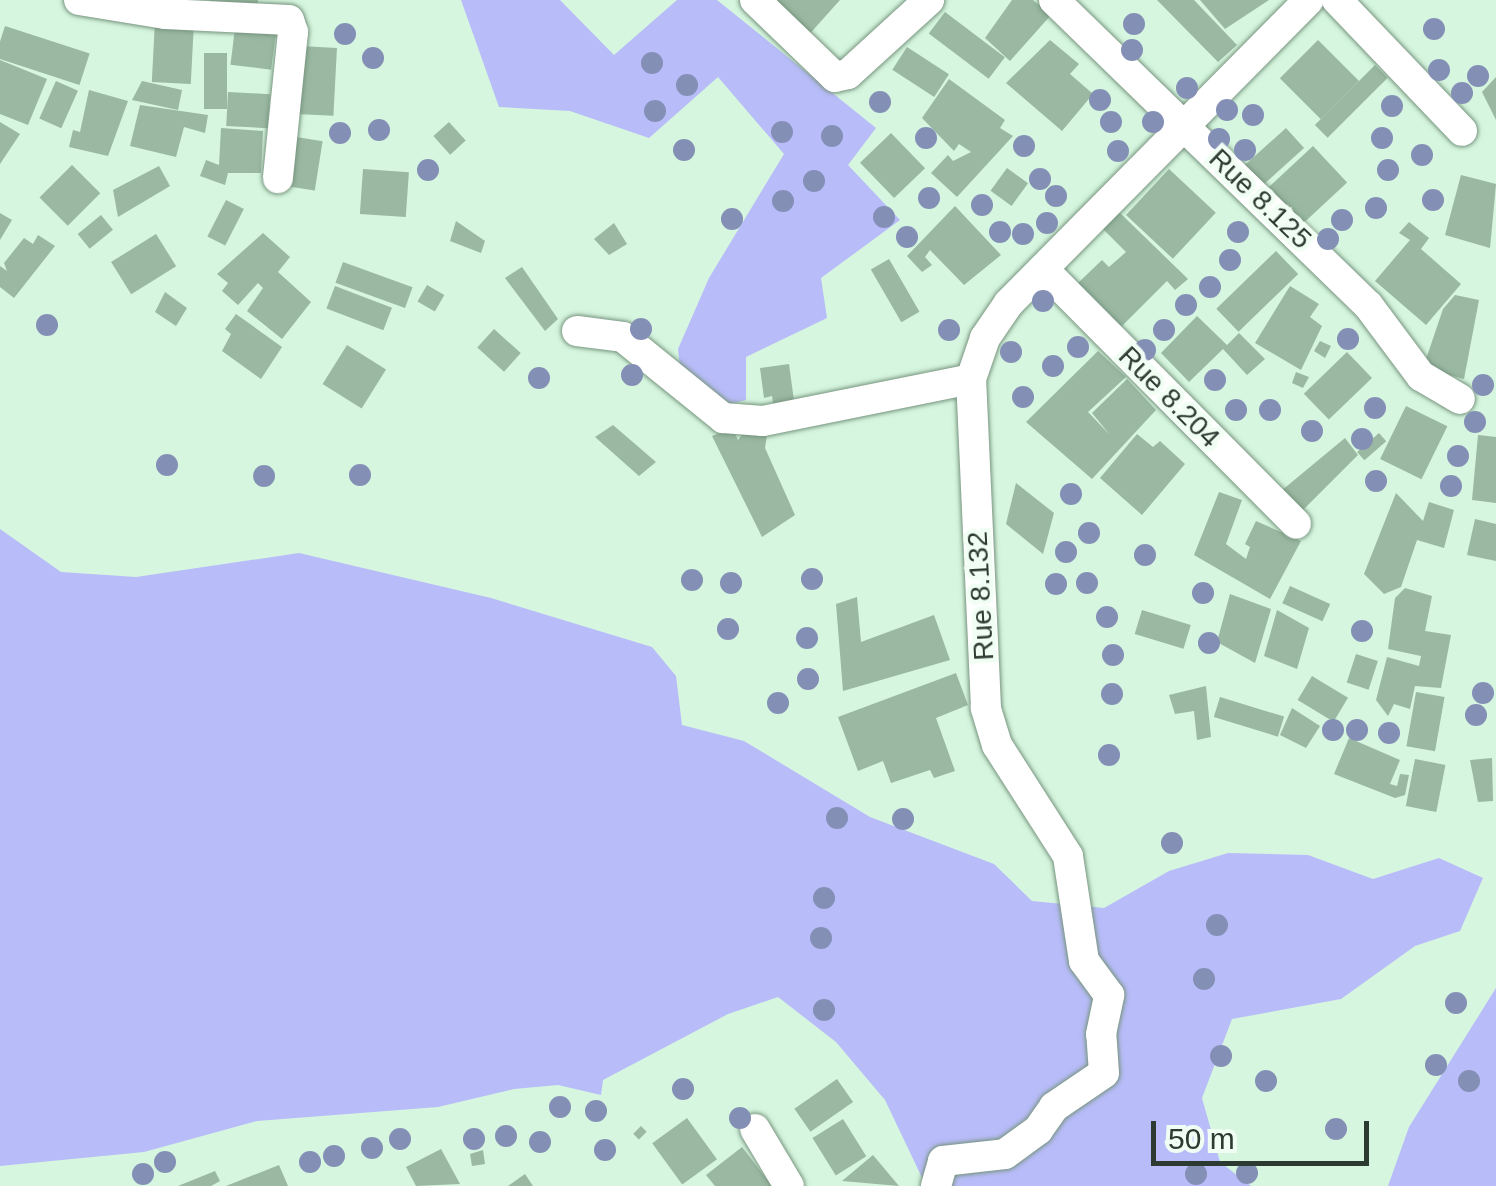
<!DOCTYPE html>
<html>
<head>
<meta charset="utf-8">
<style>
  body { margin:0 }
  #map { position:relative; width:1496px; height:1186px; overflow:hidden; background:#d6f6df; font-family:Arial,sans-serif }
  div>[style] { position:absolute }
  .green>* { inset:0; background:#b8bcf9 }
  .building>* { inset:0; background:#9ab8a2; transform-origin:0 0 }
  .roads { filter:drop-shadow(0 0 2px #77947f) drop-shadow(0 0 2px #77947f) }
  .street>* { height:30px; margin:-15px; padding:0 15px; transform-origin:15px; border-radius:15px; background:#fff }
  .trees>* { width:22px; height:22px; margin:-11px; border-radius:50%; background:#848fb6 }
  span { translate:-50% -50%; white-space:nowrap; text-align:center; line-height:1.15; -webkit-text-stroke:9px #f1fef4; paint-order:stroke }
  .street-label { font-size:28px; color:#2d3a31 }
  .scale { position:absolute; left:1151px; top:1121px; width:218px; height:45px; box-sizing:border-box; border:5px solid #2d3a31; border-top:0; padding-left:12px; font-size:30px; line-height:35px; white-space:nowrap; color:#2d3a31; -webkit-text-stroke:8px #f1fef4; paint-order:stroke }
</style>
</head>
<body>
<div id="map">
  <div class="green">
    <div style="clip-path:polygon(461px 0,560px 0,614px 55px,677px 0,717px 0,876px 128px,848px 165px,900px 220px,821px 278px,827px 318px,746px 357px,746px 400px,717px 407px,681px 378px,678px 349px,709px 278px,784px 154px,718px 77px,649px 138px,570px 111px,499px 107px)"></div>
    <div style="clip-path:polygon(0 529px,61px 572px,136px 577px,299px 553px,491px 598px,652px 647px,676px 676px,682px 725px,744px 741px,870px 817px,994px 864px,1032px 901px,1104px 908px,1169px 871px,1228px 853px,1308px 855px,1373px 879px,1439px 858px,1483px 878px,1460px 931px,1415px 946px,1341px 999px,1232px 1019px,1202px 1098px,1220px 1162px,1251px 1186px,926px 1186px,885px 1100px,836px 1042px,778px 997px,728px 1014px,603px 1080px,601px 1095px,558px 1085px,514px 1089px,438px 1107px,257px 1121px,144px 1152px,0 1166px)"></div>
    <div style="clip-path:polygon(1496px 988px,1496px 1186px,1388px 1186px,1409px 1127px)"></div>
  </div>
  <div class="building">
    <div style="clip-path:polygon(210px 0,258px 0,258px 5px,210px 7px)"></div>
    <div style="clip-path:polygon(771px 0,840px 0,806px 38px)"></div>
    <div style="clip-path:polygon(1012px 0,1033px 0,1051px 15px,1010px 61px,985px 38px)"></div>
    <div style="clip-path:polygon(1157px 0,1194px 0,1237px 45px,1218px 62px)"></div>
    <div style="clip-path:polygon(1200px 0,1269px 0,1225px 29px)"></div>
    <div style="left:945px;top:12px;width:75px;height:27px;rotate:37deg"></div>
    <div style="left:155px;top:21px;width:39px;height:61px;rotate:3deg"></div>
    <div style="left:5px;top:26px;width:89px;height:33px;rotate:18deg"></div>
    <div style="left:235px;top:28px;width:41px;height:37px;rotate:7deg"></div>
    <div style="clip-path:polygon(1050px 40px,1079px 64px,1070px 74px,1093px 94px,1062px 131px,1006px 83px)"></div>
    <div style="left:1318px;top:40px;width:58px;height:54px;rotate:45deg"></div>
    <div style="left:300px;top:46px;width:37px;height:68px;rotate:3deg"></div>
    <div style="left:907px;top:47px;width:50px;height:27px;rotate:33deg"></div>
    <div style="left:204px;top:53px;width:23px;height:56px"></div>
    <div style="clip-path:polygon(0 60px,47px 79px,28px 125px,0 114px)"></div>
    <div style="left:1375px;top:65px;width:18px;height:85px;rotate:45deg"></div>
    <div style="clip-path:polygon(1496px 77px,1496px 120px,1482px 92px)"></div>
    <div style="clip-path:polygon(949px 79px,1005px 120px,1000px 128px,1013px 136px,957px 197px,931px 173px,948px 155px,953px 161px,971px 152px,959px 144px,954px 151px,922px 118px)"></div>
    <div style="left:56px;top:81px;width:24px;height:41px;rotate:24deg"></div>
    <div style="clip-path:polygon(142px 81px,182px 90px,178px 110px,132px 100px)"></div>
    <div style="clip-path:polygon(89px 90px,128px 101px,108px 156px,69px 147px,73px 130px,80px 132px)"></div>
    <div style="left:228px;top:92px;width:42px;height:34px;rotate:3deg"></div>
    <div style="clip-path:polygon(140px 105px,208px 115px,205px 133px,184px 127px,176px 157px,130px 146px)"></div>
    <div style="clip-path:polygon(0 122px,20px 134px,0 164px)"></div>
    <div style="left:449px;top:122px;width:25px;height:21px;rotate:48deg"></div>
    <div style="clip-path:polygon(221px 128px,263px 131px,261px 173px,228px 173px,225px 185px,200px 176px,206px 160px,219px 165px)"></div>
    <div style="left:1286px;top:128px;width:27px;height:62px;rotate:48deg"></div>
    <div style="left:891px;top:133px;width:49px;height:43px;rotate:46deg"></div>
    <div style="left:290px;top:136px;width:33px;height:50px;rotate:9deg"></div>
    <div style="left:1313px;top:146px;width:50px;height:66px;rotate:47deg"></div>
    <div style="left:72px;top:165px;width:40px;height:46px;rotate:45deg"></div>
    <div style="clip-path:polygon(159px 166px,170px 186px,118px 217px,113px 190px)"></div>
    <div style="left:1007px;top:168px;width:26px;height:28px;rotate:36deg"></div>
    <div style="left:363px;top:169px;width:46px;height:45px;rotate:4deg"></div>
    <div style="left:1169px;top:169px;width:64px;height:63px;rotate:43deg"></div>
    <div style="clip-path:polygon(1461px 175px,1496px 184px,1490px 248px,1445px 235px)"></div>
    <div style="left:226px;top:200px;width:20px;height:41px;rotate:27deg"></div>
    <div style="clip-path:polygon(955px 206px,1001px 255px,964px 285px,930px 250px,925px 257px,932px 265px,922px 272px,907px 256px)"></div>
    <div style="clip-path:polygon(1119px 212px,1188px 279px,1175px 290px,1167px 281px,1119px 329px,1076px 285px,1102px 260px,1109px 267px,1126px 252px,1102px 228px)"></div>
    <div style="clip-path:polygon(0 213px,12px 220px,0 240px)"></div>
    <div style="left:101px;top:215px;width:19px;height:30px;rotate:51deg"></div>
    <div style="clip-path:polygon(456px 221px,485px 241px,481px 253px,450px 241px)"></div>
    <div style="clip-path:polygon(1409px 222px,1429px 238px,1421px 249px,1461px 284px,1426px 325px,1375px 281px,1410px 240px,1399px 233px)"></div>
    <div style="clip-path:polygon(614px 223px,627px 244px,609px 255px,594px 239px)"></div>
    <div style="clip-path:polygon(263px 233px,290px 257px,278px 272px,311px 302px,282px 339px,247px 311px,263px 288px,258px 283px,238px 305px,222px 291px,228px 283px,217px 274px)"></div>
    <div style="left:156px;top:234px;width:38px;height:53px;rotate:58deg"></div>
    <div style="clip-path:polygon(38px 235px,55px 246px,14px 298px,0 287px,0 266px,7px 271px,4px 263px,24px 238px,33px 244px)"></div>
    <div style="left:1276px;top:251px;width:32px;height:83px;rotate:46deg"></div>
    <div style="left:889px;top:259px;width:61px;height:21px;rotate:60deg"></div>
    <div style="left:343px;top:262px;width:74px;height:22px;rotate:20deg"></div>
    <div style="clip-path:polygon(522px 267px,558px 319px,545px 331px,505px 278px)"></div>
    <div style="left:427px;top:285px;width:20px;height:19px;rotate:30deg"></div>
    <div style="left:335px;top:286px;width:61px;height:24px;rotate:21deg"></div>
    <div style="clip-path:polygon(1290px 286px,1319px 304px,1310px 317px,1322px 326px,1301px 370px,1255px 343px)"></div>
    <div style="clip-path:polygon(165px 292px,187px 308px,176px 326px,155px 312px)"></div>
    <div style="clip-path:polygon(1455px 295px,1479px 300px,1464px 379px,1423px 368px,1443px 309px)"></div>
    <div style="clip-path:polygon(236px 314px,282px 347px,261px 379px,222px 351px,231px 334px,225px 329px)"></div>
    <div style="clip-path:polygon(1197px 316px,1227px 345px,1239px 333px,1265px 359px,1247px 375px,1223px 349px,1189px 382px,1161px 353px)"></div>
    <div style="left:494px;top:329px;width:36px;height:25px;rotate:42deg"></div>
    <div style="clip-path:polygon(1320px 341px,1331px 346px,1325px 358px,1314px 351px)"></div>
    <div style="left:347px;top:345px;width:46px;height:46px;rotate:32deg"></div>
    <div style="clip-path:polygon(1098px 351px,1126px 377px,1088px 412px,1110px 435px,1092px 413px,1127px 379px,1156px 410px,1092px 479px,1026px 422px)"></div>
    <div style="left:1347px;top:352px;width:36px;height:60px;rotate:46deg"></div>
    <div style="clip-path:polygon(789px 364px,795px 408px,774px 410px,772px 396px,764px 398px,760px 368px)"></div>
    <div style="clip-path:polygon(1296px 372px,1309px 377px,1303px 388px,1292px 383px)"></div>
    <div style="left:1406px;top:406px;width:46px;height:59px;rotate:26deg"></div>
    <div style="clip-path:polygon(751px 423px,768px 429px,765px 448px,795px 515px,762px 537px,712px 436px,732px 428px,738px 440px)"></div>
    <div style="clip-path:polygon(613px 425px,656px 462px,639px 476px,595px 437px)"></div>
    <div style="left:1379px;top:433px;width:11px;height:29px;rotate:49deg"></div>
    <div style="clip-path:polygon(1137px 434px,1153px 447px,1160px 441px,1185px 464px,1142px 515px,1100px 478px)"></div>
    <div style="clip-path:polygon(1478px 435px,1496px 437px,1496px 503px,1472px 500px)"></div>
    <div style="clip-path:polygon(1345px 438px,1358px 455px,1301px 512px,1281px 491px)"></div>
    <div style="clip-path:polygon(1016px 483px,1054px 513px,1043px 554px,1006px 524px)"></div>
    <div style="clip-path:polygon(1219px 492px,1242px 500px,1226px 544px,1246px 559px,1250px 547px,1245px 544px,1256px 521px,1301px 541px,1270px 599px,1194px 555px)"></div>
    <div style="clip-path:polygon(1396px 493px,1423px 521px,1429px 502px,1454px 510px,1444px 548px,1417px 540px,1401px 587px,1384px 594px,1364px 574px)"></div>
    <div style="clip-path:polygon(1475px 519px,1496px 524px,1496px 561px,1467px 555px)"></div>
    <div style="left:1290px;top:586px;width:44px;height:19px;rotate:24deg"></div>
    <div style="clip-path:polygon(1405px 588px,1432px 596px,1425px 631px,1451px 635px,1441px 688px,1415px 686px,1410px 709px,1394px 704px,1388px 716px,1376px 700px,1387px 657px,1419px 666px,1421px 656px,1388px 649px,1395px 598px)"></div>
    <div style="clip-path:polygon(1230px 594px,1271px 609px,1255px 663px,1217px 642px)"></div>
    <div style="clip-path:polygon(857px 597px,861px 642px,934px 615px,950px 660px,843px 691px,836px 604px)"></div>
    <div style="left:1142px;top:610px;width:51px;height:25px;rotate:17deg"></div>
    <div style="clip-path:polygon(1277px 610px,1309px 628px,1297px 669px,1264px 656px)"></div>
    <div style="left:1356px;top:654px;width:23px;height:30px;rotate:18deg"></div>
    <div style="clip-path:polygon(956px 673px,968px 705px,936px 718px,955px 771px,934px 778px,930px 770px,891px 783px,883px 761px,858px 771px,838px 717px)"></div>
    <div style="left:1312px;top:676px;width:42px;height:28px;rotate:31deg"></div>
    <div style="clip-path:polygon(1206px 686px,1211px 737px,1197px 740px,1194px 711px,1175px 714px,1169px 695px)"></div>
    <div style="left:1416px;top:692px;width:29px;height:55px;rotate:10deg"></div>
    <div style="left:1220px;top:697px;width:67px;height:21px;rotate:17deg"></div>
    <div style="clip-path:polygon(1292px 708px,1320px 726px,1306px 748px,1280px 735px)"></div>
    <div style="clip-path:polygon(1349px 738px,1400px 760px,1390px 784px,1397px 786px,1400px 774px,1409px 775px,1405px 795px,1395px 798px,1334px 774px)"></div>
    <div style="clip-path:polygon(1492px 758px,1493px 801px,1478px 802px,1470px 760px)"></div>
    <div style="left:1415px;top:759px;width:31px;height:48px;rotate:11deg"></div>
    <div style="left:837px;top:1079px;width:28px;height:52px;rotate:55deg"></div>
    <div style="left:687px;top:1118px;width:51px;height:43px;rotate:54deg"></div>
    <div style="left:843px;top:1119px;width:44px;height:36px;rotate:58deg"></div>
    <div style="left:641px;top:1126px;width:8px;height:11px;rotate:45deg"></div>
    <div style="clip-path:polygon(742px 1147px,772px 1186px,715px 1186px,706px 1175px)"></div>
    <div style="clip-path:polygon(441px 1149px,460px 1184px,416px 1186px,406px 1167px)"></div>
    <div style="clip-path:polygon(483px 1150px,485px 1164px,472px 1166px,470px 1154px)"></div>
    <div style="clip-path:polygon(873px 1155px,899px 1186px,842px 1181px)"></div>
    <div style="clip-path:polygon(279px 1165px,288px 1186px,226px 1186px)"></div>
    <div style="clip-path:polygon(215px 1171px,220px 1181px,211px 1186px,178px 1186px)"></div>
    <div style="clip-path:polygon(525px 1174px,533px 1186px,508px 1186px)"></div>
  </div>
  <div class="roads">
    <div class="street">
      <div style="left:79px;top:0;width:87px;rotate:9.2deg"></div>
      <div style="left:165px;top:14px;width:124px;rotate:2.8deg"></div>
      <div style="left:289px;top:20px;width:13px;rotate:72deg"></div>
      <div style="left:293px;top:32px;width:147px;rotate:95.9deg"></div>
      <div style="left:755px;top:0;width:111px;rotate:43.9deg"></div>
      <div style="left:835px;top:77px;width:13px;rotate:-13deg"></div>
      <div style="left:848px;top:74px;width:110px;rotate:-42.4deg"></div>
      <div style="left:1054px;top:0;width:438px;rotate:44.2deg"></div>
      <div style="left:1368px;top:305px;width:89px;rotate:53.3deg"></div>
      <div style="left:1421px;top:376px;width:45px;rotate:30.5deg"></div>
      <div style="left:1337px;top:0;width:181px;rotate:46.3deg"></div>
      <div style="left:1043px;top:269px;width:359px;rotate:45.2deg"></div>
      <div style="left:577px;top:331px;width:46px;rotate:7.4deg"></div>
      <div style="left:623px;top:337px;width:129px;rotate:39deg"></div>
      <div style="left:723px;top:418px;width:40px;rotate:4.3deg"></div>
      <div style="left:763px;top:421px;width:212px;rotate:-11.4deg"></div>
      <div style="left:755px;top:1129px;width:66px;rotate:59.2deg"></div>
      <div style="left:936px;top:1186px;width:26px;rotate:-74deg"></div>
      <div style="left:943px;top:1161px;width:62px;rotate:-6.4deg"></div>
      <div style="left:1005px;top:1154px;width:41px;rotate:-36deg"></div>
      <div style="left:1038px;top:1130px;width:28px;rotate:-55deg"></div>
      <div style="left:1054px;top:1107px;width:60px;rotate:-34.2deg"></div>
      <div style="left:1104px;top:1073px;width:39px;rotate:-94deg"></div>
      <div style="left:1101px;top:1034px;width:40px;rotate:-78deg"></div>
      <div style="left:1109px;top:995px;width:42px;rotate:-126.3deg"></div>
      <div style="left:1084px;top:961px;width:106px;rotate:-98.7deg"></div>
      <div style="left:1068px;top:856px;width:132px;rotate:-122.6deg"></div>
      <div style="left:997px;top:745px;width:39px;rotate:-107deg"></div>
      <div style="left:986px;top:708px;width:329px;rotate:-92.6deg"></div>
      <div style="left:971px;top:379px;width:43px;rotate:-71.1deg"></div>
      <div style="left:985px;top:338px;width:42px;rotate:-55.6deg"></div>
      <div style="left:1009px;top:303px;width:426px;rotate:-45.3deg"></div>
    </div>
  </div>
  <div class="trees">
    <div style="left:1134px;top:24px"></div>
    <div style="left:1434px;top:29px"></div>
    <div style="left:345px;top:34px"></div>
    <div style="left:1132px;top:50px"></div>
    <div style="left:373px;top:58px"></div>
    <div style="left:652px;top:63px"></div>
    <div style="left:1439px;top:70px"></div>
    <div style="left:1478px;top:76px"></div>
    <div style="left:687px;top:85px"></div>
    <div style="left:1187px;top:88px"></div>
    <div style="left:1462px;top:93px"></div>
    <div style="left:1100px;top:100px"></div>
    <div style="left:880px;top:102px"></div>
    <div style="left:1392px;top:106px"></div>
    <div style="left:1227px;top:110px"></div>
    <div style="left:655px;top:111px"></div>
    <div style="left:1253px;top:115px"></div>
    <div style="left:1111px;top:122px"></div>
    <div style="left:1153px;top:122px"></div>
    <div style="left:379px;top:130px"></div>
    <div style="left:782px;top:132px"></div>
    <div style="left:340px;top:133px"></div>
    <div style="left:832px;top:136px"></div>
    <div style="left:926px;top:138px"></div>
    <div style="left:1382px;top:138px"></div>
    <div style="left:1219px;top:139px"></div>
    <div style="left:1024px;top:146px"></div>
    <div style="left:684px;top:150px"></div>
    <div style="left:1245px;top:150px"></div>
    <div style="left:1118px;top:151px"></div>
    <div style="left:1422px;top:155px"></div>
    <div style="left:428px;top:170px"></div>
    <div style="left:1388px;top:170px"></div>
    <div style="left:1040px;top:179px"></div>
    <div style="left:814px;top:181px"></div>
    <div style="left:1056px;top:196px"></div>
    <div style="left:929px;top:198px"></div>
    <div style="left:1433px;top:200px"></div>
    <div style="left:783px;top:201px"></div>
    <div style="left:982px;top:205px"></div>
    <div style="left:1376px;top:208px"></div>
    <div style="left:884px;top:217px"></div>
    <div style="left:732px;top:219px"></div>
    <div style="left:1342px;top:220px"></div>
    <div style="left:1047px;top:223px"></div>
    <div style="left:1000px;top:232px"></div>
    <div style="left:1238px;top:232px"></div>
    <div style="left:1023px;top:234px"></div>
    <div style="left:907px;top:237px"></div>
    <div style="left:1328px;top:239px"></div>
    <div style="left:1230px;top:260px"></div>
    <div style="left:1210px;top:287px"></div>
    <div style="left:1043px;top:301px"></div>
    <div style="left:1186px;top:305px"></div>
    <div style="left:47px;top:325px"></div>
    <div style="left:641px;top:329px"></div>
    <div style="left:949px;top:330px"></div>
    <div style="left:1164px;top:330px"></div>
    <div style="left:1348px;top:339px"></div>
    <div style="left:1078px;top:347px"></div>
    <div style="left:1145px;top:350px"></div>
    <div style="left:1011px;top:352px"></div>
    <div style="left:1053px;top:366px"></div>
    <div style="left:632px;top:375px"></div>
    <div style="left:539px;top:378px"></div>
    <div style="left:1215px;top:380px"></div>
    <div style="left:1483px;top:385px"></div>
    <div style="left:1023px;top:397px"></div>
    <div style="left:1375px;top:408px"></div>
    <div style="left:1236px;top:410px"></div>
    <div style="left:1270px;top:410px"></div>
    <div style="left:1475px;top:422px"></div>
    <div style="left:1312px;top:431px"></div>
    <div style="left:1362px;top:439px"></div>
    <div style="left:1458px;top:456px"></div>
    <div style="left:167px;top:465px"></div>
    <div style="left:360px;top:475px"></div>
    <div style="left:264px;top:476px"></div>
    <div style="left:1376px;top:481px"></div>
    <div style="left:1451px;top:486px"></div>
    <div style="left:1071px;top:494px"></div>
    <div style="left:1089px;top:533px"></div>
    <div style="left:1066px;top:552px"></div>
    <div style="left:1145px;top:555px"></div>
    <div style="left:812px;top:579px"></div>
    <div style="left:692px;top:580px"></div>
    <div style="left:731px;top:583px"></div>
    <div style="left:1087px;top:583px"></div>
    <div style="left:1056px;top:584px"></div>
    <div style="left:1203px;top:593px"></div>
    <div style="left:1107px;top:617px"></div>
    <div style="left:728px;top:629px"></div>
    <div style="left:1362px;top:631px"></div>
    <div style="left:807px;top:638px"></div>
    <div style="left:1209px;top:643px"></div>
    <div style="left:1113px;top:655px"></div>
    <div style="left:808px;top:679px"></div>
    <div style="left:1483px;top:693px"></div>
    <div style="left:1112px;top:694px"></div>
    <div style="left:778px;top:703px"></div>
    <div style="left:1476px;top:715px"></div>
    <div style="left:1333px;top:730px"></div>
    <div style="left:1357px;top:730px"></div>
    <div style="left:1389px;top:733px"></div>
    <div style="left:1109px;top:755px"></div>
    <div style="left:837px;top:818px"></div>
    <div style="left:903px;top:819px"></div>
    <div style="left:1172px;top:843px"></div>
    <div style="left:824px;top:898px"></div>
    <div style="left:1217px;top:925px"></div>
    <div style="left:821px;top:938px"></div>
    <div style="left:1204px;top:979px"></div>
    <div style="left:1456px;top:1003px"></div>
    <div style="left:824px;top:1010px"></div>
    <div style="left:1221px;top:1056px"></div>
    <div style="left:1436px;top:1065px"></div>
    <div style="left:1266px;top:1081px"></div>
    <div style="left:1469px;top:1081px"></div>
    <div style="left:683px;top:1089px"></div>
    <div style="left:560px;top:1107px"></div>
    <div style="left:596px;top:1111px"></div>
    <div style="left:740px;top:1118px"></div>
    <div style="left:1336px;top:1129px"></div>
    <div style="left:506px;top:1136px"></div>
    <div style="left:400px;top:1139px"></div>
    <div style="left:474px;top:1139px"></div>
    <div style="left:540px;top:1142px"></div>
    <div style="left:372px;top:1148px"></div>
    <div style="left:605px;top:1150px"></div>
    <div style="left:334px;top:1156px"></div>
    <div style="left:165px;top:1162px"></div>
    <div style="left:310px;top:1162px"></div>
    <div style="left:1247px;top:1173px"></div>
    <div style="left:143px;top:1174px"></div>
    <div style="left:1196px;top:1174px"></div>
  </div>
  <div class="street-label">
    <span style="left:1260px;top:199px;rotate:44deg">Rue 8.125</span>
    <span style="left:1169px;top:397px;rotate:45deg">Rue 8.204</span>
    <span style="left:981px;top:596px;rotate:-93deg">Rue 8.132</span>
  </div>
  <div class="scale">50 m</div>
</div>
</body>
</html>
